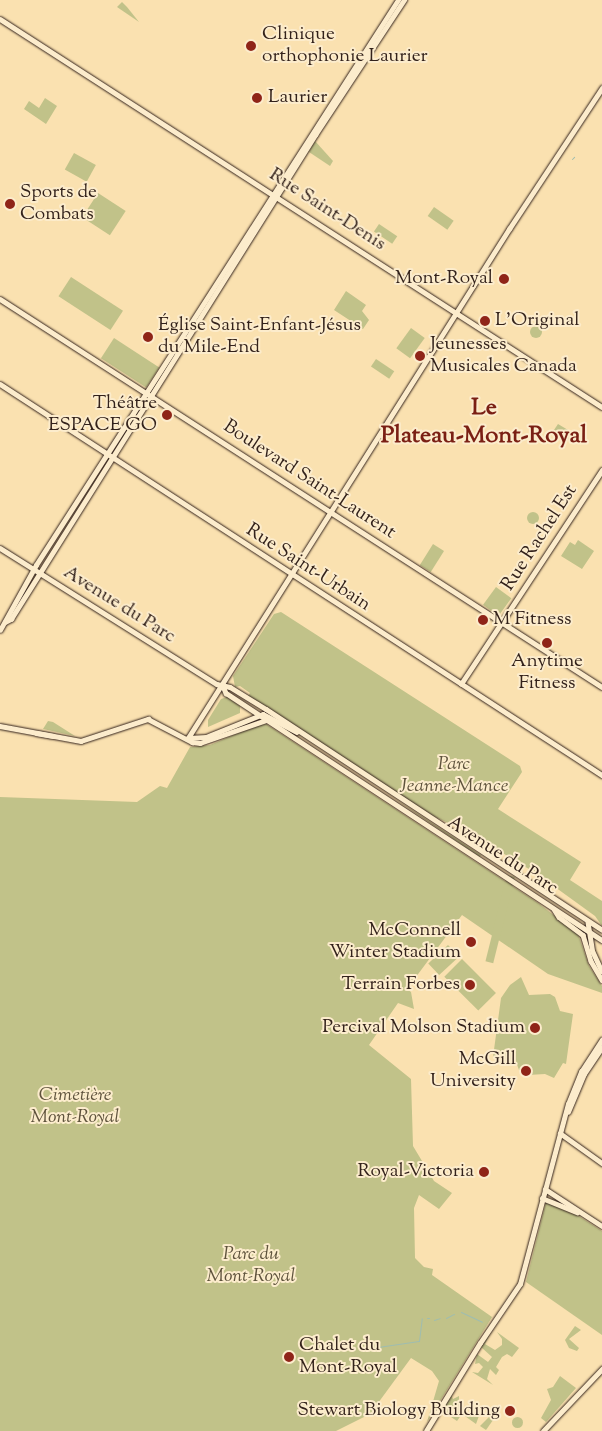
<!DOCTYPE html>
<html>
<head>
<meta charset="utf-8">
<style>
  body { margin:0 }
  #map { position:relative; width:602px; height:1431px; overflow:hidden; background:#fae1b0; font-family:"Sorts Mill Goudy",serif }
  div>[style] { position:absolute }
  .green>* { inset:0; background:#c1c289; transform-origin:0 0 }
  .round { border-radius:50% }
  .stream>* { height:1px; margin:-0.5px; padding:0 0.5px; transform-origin:0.5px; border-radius:0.5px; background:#9fbdb0 }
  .roads { filter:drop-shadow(0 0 1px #33221b) drop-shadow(0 0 1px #33221b) }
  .secondary>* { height:4.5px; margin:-2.25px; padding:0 2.25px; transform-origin:2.25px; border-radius:2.25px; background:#fceccc }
  .dots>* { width:14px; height:14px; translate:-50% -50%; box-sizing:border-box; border:2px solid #fceccc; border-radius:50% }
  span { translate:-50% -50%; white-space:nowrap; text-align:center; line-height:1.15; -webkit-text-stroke:4px #fceccc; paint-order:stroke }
  .poi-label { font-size:19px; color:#33221b }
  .left { translate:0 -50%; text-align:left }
  .right { translate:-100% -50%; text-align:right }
  .street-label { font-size:19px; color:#33221b }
  .park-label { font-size:19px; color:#5e523c; font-style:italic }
  .district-label { font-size:24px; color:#7a1f14; font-weight:700 }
</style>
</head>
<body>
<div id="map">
  <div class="green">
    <div style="clip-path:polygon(122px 2px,127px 7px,139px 22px,117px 7px)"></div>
    <div style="clip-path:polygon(45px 98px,57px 106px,46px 124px,24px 109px,29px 101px,39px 108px)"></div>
    <div style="clip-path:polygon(315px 141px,333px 161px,330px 166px,309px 152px)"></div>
    <div style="left:74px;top:153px;width:25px;height:19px;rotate:29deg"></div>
    <div style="left:98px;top:193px;width:33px;height:29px;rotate:33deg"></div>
    <div style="left:434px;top:207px;width:24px;height:11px;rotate:35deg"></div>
    <div style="left:379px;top:224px;width:22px;height:9px;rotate:34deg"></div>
    <div style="left:71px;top:277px;width:62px;height:23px;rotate:33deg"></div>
    <div style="clip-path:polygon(346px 291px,366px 305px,362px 311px,369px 320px,363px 329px,334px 310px)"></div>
    <div class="round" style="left:530px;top:326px;width:12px;height:12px"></div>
    <div style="left:411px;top:328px;width:17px;height:25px;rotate:36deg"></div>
    <div style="left:114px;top:338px;width:54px;height:24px;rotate:33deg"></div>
    <div style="left:376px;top:359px;width:22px;height:9px;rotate:34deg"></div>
    <div style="clip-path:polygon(558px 424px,573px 433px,568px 440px,552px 433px)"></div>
    <div class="round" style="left:527px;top:512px;width:12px;height:12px"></div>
    <div style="clip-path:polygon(578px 540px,594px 551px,582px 569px,561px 556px,570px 542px,575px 545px)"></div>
    <div style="left:433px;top:544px;width:13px;height:25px;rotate:32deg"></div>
    <div style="left:496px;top:587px;width:19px;height:22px;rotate:36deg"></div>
    <div style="clip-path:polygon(281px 612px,520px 766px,522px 772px,498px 809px,581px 862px,570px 880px,602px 901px,602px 926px,595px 916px,537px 874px,468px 832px,433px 816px,248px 696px,250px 693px,240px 686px,235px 687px,233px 676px,274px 614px)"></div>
    <div style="clip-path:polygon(227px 697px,240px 706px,240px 713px,208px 727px,208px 720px,221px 699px)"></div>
    <div style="clip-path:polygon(48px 721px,53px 722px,75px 736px,43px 729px)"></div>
    <div style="clip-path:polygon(266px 724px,538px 903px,578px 934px,589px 966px,602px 986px,602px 993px,548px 974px,462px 915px,407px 989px,411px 992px,414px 1009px,398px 1003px,369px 1045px,411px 1079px,413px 1146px,434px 1181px,452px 1193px,439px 1209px,419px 1195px,414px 1208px,415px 1258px,424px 1267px,433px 1269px,432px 1275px,492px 1317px,427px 1422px,439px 1381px,432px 1371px,411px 1358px,370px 1414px,336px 1431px,0 1431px,0 797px,137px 802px,160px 786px,167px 788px,190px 747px,210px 745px,255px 726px)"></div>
    <div style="clip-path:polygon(392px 797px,481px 855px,480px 857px)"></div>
    <div style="left:507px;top:875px;width:8px;height:89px;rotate:14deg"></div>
    <div style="left:448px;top:945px;width:16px;height:27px;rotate:47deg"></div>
    <div style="left:462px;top:959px;width:48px;height:25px;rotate:45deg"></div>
    <div style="clip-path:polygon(521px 977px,529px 995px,550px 994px,555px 997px,560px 1011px,573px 1014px,566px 1064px,563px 1063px,554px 1078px,545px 1074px,528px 1075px,519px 1070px,515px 1059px,502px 1061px,501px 1058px,493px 1057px,501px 998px,510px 985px)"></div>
    <div style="clip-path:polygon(546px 1202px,574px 1213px,602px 1231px,602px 1335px,526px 1282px)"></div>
    <div style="clip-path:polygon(575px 1326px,581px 1330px,569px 1339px,579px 1348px,577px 1351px,569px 1348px,565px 1340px)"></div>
    <div style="clip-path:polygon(492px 1330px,485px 1344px,495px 1350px,502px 1345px,502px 1339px,497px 1332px,519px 1348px,512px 1357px,507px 1354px,502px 1357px,496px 1367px,499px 1370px,496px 1375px,490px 1369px,487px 1379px,493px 1385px,472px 1372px,478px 1373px,483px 1367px,479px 1363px,475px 1364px,477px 1354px,488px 1362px,492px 1357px,481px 1347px)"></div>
    <div style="clip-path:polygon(560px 1376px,576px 1388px,546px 1422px,541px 1418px,551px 1400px,547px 1389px,553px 1387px)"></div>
    <div style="clip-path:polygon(451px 1395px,453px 1399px,459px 1396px,459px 1406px,465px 1413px,480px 1413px,476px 1424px,462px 1414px,457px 1421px,442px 1411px)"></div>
    <div style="clip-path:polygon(495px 1411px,498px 1413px,486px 1430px,480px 1426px)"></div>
    <div class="round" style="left:511.5px;top:1416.5px;width:11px;height:11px"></div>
  </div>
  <div class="stream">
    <div style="left:572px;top:159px;width:3px;rotate:-45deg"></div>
    <div style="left:461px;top:1312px;width:23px;rotate:25deg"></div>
    <div style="left:427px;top:1318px;width:2px"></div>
    <div style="left:446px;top:1318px;width:9px;rotate:-27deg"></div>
    <div style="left:434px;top:1320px;width:6px;rotate:-18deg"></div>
    <div style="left:378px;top:1347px;width:41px;rotate:-8.3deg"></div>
    <div style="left:419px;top:1341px;width:23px;rotate:-83deg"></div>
  </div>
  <div class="roads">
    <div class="secondary">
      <div style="left:0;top:19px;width:716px;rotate:32.8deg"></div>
      <div style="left:0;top:299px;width:716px;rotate:32.8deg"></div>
      <div style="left:0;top:384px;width:718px;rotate:33deg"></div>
      <div style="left:0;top:548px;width:256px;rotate:32.1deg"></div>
      <div style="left:217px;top:684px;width:13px;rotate:13deg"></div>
      <div style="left:230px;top:687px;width:42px;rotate:31.4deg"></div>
      <div style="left:266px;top:709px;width:402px;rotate:33.3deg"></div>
      <div style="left:5px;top:622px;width:7px;rotate:-27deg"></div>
      <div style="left:11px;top:619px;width:572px;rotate:-57.87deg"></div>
      <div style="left:315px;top:135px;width:162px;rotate:-56.6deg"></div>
      <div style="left:0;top:630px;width:74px;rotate:-61deg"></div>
      <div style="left:36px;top:565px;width:671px;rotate:-57.35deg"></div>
      <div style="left:461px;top:684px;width:256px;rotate:-56.6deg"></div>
      <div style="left:223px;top:686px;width:8px;rotate:67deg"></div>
      <div style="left:226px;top:693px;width:450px;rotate:33.3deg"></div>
      <div style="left:0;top:726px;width:82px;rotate:10.5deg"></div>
      <div style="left:81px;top:741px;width:71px;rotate:-18.2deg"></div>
      <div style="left:148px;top:719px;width:50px;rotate:27.6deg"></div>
      <div style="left:192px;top:742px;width:8px;rotate:7deg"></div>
      <div style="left:200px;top:743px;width:70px;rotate:-19.2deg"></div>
      <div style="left:36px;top:733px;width:17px;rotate:10deg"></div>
      <div style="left:188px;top:738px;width:602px;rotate:-57.76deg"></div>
      <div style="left:509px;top:229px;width:169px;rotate:-56.6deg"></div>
      <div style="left:188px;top:738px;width:18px;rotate:-3deg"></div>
      <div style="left:206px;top:737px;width:61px;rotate:-22deg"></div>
      <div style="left:263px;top:714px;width:38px;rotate:28deg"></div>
      <div style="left:554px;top:909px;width:9px;rotate:58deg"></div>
      <div style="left:559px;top:917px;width:30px;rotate:37deg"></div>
      <div style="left:583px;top:935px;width:27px;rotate:73deg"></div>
      <div style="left:591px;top:961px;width:22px;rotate:60deg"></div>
      <div style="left:588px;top:922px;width:30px;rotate:81deg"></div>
      <div style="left:593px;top:952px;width:21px;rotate:65deg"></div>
      <div style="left:568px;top:1112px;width:41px;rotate:-67.2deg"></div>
      <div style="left:584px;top:1074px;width:32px;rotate:-56deg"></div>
      <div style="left:560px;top:1133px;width:52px;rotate:35.5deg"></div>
      <div style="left:545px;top:1189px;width:68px;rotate:33deg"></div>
      <div style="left:542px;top:1198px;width:38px;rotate:22deg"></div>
      <div style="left:426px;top:1431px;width:103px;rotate:-58.5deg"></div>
      <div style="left:480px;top:1343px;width:71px;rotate:-55.9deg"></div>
      <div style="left:520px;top:1284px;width:186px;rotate:-75.1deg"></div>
      <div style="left:568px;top:1104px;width:35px;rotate:-68deg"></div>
      <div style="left:581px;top:1072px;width:38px;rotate:-57deg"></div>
      <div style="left:543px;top:1431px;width:86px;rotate:-46.4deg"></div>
    </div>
  </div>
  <div class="dots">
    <div style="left:251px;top:46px;background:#8f2418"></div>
    <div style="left:257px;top:98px;background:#8f2418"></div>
    <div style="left:10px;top:204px;background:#8f2418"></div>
    <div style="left:504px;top:279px;background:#8f2418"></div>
    <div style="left:485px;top:321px;background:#8f2418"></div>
    <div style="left:148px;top:337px;background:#8f2418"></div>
    <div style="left:420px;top:356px;background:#8f2418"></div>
    <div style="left:167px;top:415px;background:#8f2418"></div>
    <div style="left:483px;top:620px;background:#8f2418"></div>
    <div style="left:547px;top:643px;background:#8f2418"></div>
    <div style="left:471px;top:942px;background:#8f2418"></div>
    <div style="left:470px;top:985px;background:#8f2418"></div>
    <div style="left:535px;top:1028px;background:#8f2418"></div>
    <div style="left:526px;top:1071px;background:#8f2418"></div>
    <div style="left:484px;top:1172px;background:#8f2418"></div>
    <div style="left:289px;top:1357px;background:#8f2418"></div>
    <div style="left:510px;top:1411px;background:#8f2418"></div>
  </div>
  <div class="poi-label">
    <span class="left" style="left:262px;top:46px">Clinique<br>orthophonie Laurier</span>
    <span class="left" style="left:268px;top:98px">Laurier</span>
    <span class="left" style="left:20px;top:204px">Sports de<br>Combats</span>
    <span class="right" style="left:493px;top:279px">Mont-Royal</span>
    <span class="left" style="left:495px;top:321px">L'Original</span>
    <span class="left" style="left:158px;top:337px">Église Saint-Enfant-Jésus<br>du Mile-End</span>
    <span class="left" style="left:430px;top:356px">Jeunesses<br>Musicales Canada</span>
    <span class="right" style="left:157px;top:415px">Théâtre<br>ESPACE GO</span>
    <span class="left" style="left:493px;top:620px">M Fitness</span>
    <span style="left:547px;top:673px">Anytime<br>Fitness</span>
    <span class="right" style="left:461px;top:942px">McConnell<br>Winter Stadium</span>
    <span class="right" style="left:460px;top:985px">Terrain Forbes</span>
    <span class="right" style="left:525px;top:1028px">Percival Molson Stadium</span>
    <span class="right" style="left:516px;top:1071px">McGill<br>University</span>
    <span class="right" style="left:474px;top:1172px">Royal-Victoria</span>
    <span class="left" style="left:299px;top:1357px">Chalet du<br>Mont-Royal</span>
    <span class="right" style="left:500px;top:1411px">Stewart Biology Building</span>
  </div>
  <div class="street-label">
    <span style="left:327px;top:210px;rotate:33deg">Rue Saint-Denis</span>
    <span style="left:309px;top:480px;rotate:33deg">Boulevard Saint-Laurent</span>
    <span style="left:540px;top:538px;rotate:-57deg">Rue Rachel Est</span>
    <span style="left:308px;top:568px;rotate:33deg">Rue Saint-Urbain</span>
    <span style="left:119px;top:605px;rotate:32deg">Avenue du Parc</span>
    <span style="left:502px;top:856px;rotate:33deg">Avenue du Parc</span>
  </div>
  <div class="park-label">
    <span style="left:454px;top:776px">Parc<br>Jeanne-Mance</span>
    <span style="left:75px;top:1107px">Cimetière<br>Mont-Royal</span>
    <span style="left:251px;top:1266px">Parc du<br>Mont-Royal</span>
  </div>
  <div class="district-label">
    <span style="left:484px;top:423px">Le<br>Plateau-Mont-Royal</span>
  </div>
</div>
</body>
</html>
